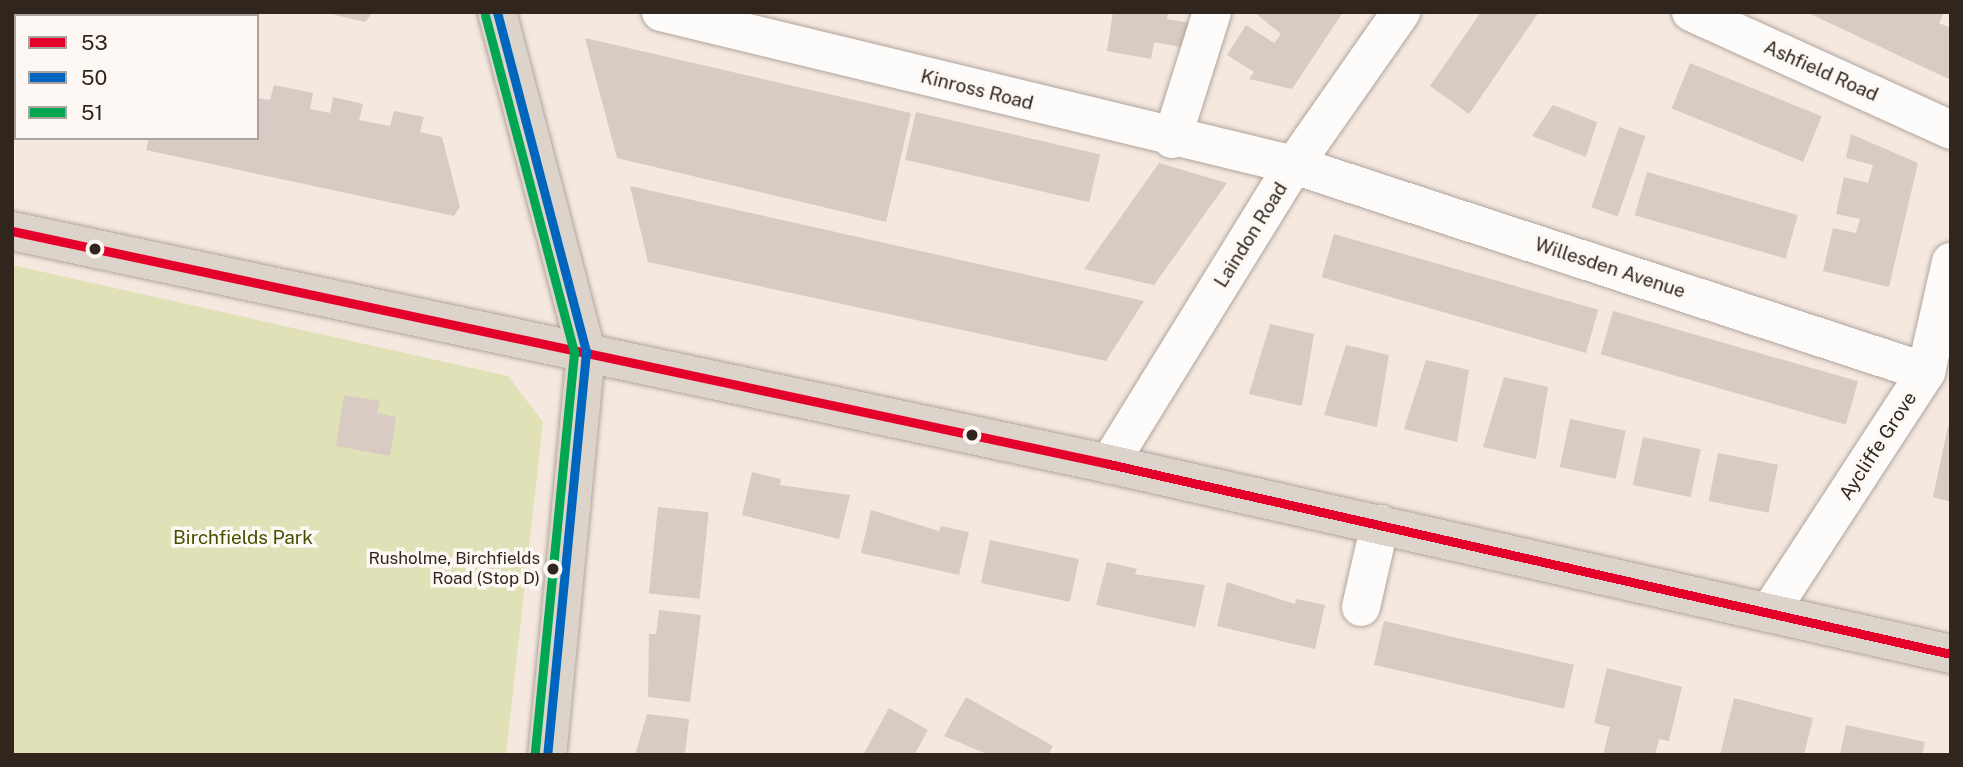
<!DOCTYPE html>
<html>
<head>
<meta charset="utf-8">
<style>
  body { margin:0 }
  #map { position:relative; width:1963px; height:767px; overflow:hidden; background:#f5e8df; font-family:"Public Sans",sans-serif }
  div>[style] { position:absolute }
  .green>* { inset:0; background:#e1e1b8 }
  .building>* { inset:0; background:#d7cbc4; transform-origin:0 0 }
  .roads { filter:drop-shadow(0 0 2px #b0a59e) drop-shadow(0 0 2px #b0a59e) }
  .minor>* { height:38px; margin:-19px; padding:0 19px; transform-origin:19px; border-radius:19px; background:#fefcfa }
  .trunk>* { height:38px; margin:-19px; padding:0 19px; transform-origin:19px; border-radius:19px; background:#dcd4ca }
  .bus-1>* { height:9px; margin:-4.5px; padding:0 4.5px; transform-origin:4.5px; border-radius:4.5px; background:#e4002b }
  .bus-2>* { height:9px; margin:-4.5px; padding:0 4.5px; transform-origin:4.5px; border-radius:4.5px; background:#0065bd }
  .bus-3>* { height:9px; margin:-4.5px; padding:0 4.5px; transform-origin:4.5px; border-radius:4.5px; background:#00a651 }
  .dots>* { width:19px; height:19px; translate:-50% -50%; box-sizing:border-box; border:4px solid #fdf8f3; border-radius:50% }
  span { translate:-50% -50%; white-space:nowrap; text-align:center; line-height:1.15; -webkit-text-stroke:7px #fdf8f3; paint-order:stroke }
  .bus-label { font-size:17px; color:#30261e }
  .right { translate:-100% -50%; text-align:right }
  .street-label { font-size:19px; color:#30261e }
  .park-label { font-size:19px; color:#474e01 }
  .frame { position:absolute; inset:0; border:14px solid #30261e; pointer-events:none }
  .legend { position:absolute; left:14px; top:14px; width:245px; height:126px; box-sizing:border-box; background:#fdf8f3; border:2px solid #aba49e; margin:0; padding:9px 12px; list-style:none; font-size:21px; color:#30261e }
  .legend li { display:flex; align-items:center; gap:14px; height:35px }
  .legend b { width:35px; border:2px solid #aba49e }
</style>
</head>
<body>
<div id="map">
  <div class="green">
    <div style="clip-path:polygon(12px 265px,508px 376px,543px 422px,506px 755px,12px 755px)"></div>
  </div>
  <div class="building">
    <div style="clip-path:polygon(323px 12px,373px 12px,365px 22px)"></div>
    <div style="clip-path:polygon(1113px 12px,1168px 12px,1167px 19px,1191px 23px,1187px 48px,1154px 42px,1151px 59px,1107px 51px)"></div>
    <div style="clip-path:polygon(1254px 12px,1343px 12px,1292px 89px,1249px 79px,1254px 72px,1227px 55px,1246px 25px,1274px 43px,1281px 34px)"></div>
    <div style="clip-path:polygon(1481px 12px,1539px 12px,1469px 114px,1430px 86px)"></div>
    <div style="clip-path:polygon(1806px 12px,1944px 12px,1939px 23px,1951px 28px,1951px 80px)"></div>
    <div style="clip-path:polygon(585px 38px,911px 113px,886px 222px,617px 158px)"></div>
    <div style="left:1690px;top:63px;width:142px;height:49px;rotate:22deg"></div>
    <div style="clip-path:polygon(274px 85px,313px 93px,310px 109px,330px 113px,333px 97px,363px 104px,359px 120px,390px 126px,394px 111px,424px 117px,420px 132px,442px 137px,460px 207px,454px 216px,146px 150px,149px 138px,257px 138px,257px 98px,270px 100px)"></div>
    <div style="clip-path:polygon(1553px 105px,1597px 122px,1586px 157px,1532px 136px)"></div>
    <div style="left:916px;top:112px;width:189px;height:49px;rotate:13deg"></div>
    <div style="left:1619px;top:127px;width:28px;height:85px;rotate:19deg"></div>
    <div style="clip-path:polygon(1851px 134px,1918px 163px,1889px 287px,1823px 271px,1833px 228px,1856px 233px,1860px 219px,1836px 214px,1844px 177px,1868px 183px,1873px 165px,1846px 158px)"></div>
    <div style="clip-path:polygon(1159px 163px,1227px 183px,1154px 285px,1084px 269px)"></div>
    <div style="left:1647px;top:172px;width:157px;height:45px;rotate:16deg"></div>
    <div style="clip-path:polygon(630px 186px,1144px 301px,1106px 361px,648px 262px)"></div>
    <div style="left:1334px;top:234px;width:275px;height:45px;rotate:16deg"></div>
    <div style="left:1613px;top:311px;width:255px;height:45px;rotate:16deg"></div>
    <div style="clip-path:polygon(1270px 324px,1314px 334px,1302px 406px,1249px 394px)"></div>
    <div style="clip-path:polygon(1346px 345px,1389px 355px,1377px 427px,1324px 415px)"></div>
    <div style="clip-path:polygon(1426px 360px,1469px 370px,1457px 442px,1404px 429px)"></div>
    <div style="clip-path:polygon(1504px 377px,1548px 387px,1536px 459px,1483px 447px)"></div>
    <div style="clip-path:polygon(344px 395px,380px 401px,377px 413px,396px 417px,390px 456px,336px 446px)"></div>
    <div style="left:1570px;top:419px;width:57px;height:49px;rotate:12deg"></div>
    <div style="clip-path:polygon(1948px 426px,1951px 427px,1951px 502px,1933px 497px)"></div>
    <div style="left:1643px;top:437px;width:59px;height:49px;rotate:12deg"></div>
    <div style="left:1718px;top:453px;width:61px;height:49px;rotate:11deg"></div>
    <div style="clip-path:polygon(752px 472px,781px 479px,780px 485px,850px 495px,839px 539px,742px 515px)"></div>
    <div style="left:658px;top:507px;width:51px;height:87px;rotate:6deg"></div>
    <div style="clip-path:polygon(871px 510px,939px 531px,941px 526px,969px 532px,959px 575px,861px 553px)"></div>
    <div style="left:990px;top:540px;width:91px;height:44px;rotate:12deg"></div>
    <div style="clip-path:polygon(1107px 562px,1137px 569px,1135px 574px,1205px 585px,1195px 627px,1096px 605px)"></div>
    <div style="clip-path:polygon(1227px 582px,1295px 604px,1296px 599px,1325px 605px,1315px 649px,1217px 626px)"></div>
    <div style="clip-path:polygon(659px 610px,701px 615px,690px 702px,648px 697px,649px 634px,656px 634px)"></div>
    <div style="left:1384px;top:621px;width:195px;height:45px;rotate:13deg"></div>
    <div style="clip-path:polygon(1607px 668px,1682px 687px,1669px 741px,1659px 739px,1655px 755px,1603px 755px,1610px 727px,1594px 723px)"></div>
    <div style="clip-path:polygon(966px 697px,1053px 746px,1048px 755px,989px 755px,944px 736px)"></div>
    <div style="clip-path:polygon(1734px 698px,1813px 718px,1804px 755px,1720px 755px)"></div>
    <div style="clip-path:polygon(889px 708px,928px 730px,914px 755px,863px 755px)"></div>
    <div style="clip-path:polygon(647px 714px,689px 719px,685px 755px,635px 755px)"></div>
    <div style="clip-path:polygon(1846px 725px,1925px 742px,1922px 755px,1840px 755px)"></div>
  </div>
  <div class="roads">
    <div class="minor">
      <div style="left:661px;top:12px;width:651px;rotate:13.59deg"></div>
      <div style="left:1294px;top:165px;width:665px;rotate:18.14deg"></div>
      <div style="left:1691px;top:12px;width:286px;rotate:24.4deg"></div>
      <div style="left:1172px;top:139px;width:133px;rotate:-72.5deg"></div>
      <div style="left:1109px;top:464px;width:352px;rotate:-58.3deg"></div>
      <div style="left:1294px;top:165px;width:187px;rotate:-55deg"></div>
      <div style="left:1361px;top:607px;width:85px;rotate:-77.1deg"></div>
      <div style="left:1769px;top:613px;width:288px;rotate:-56.9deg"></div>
      <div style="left:1926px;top:372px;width:113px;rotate:-77.2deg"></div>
    </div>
    <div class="trunk">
      <div style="left:497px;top:12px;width:351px;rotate:75.3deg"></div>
      <div style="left:586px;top:352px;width:405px;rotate:95.5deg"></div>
      <div style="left:12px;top:231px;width:1121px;rotate:11.99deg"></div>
      <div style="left:1109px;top:464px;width:863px;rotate:12.72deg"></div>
    </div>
  </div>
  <div class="bus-1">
    <div style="left:12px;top:231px;width:1121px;rotate:11.99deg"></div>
    <div style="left:1109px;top:464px;width:863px;rotate:12.72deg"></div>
  </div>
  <div class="bus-2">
    <div style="left:497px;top:12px;width:351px;rotate:75.3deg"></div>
    <div style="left:586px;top:352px;width:405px;rotate:95.5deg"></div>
  </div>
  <div class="bus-3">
    <div style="left:485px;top:15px;width:350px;rotate:75.2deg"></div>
    <div style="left:574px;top:353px;width:403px;rotate:95.6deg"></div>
  </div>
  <div class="dots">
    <div style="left:95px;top:249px;background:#30261e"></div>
    <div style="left:972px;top:435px;background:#30261e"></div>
    <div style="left:553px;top:569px;background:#30261e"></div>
  </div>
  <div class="bus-label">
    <span class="right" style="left:540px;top:569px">Rusholme, Birchfields<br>Road (Stop D)</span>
  </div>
  <div class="street-label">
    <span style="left:1821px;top:71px;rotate:24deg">Ashfield Road</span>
    <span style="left:977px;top:90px;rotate:14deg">Kinross Road</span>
    <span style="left:1251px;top:235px;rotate:-58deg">Laindon Road</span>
    <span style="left:1610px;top:268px;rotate:18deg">Willesden Avenue</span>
    <span style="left:1878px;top:446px;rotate:-57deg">Aycliffe Grove</span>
  </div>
  <div class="park-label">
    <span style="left:243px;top:538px">Birchfields Park</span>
  </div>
  <div class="frame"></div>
  <ul class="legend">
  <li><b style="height:9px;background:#e4002b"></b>53</li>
  <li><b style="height:9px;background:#0065bd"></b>50</li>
  <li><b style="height:9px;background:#00a651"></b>51</li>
  </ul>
</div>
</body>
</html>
